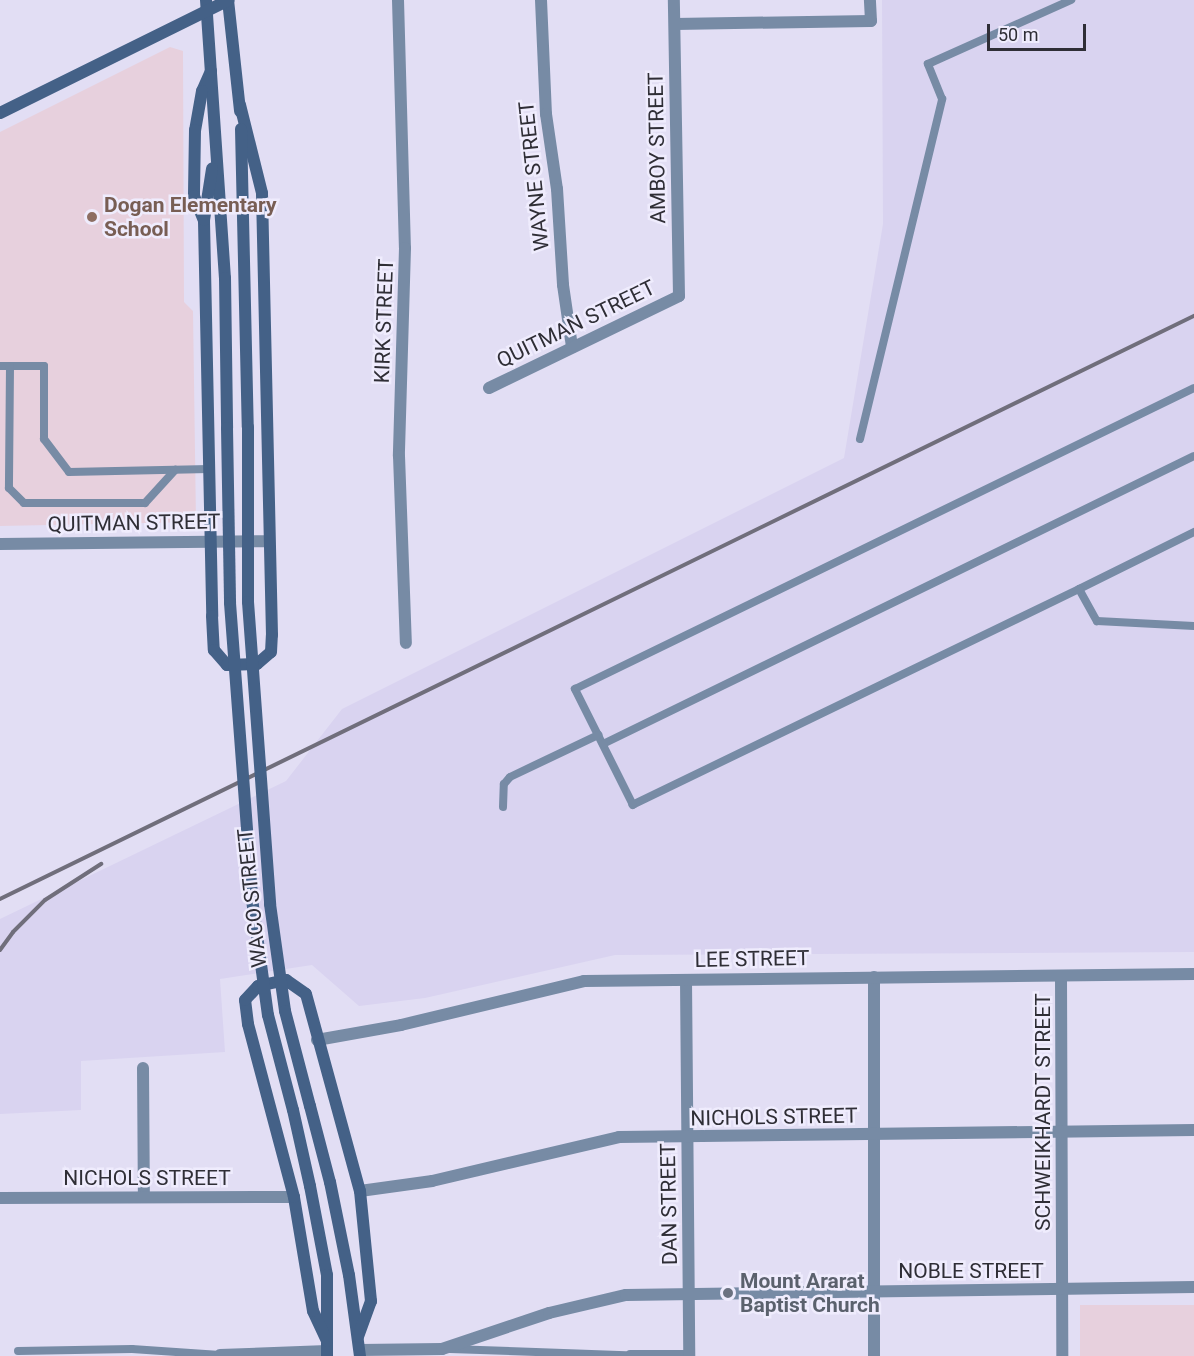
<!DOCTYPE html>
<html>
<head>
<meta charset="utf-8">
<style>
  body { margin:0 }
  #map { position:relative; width:1194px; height:1356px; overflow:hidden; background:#e2def4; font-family:Roboto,sans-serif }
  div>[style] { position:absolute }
  .built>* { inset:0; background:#d9d3f0 }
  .education>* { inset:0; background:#e7d0dd; transform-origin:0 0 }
  .service>* { height:8px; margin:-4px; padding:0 4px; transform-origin:4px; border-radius:4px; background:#778ba5 }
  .minor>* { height:12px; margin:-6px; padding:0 6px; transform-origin:6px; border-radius:6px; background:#778ba5 }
  .secondary>* { height:12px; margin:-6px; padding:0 6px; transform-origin:6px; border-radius:6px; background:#446187 }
  .rail>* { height:4px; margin:-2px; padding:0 2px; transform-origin:2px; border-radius:2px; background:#706e7b }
  .secondary-bridge>* { height:12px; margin:-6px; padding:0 6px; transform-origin:6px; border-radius:6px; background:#446187 }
  .dots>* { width:16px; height:16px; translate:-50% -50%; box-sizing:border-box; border:3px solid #efecfd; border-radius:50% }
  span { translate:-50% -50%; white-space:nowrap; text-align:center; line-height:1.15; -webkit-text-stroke:5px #efecfd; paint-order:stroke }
  .street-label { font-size:21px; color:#2f2e36 }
  .education-label { font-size:21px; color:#785e54; font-weight:700 }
  .left { translate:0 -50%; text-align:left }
  .worship-label { font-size:21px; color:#5b616d; font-weight:700 }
  .scale { position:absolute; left:987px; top:24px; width:99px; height:27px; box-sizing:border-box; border:3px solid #2f2e36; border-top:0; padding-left:8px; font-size:18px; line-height:21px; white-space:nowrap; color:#2f2e36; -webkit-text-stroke:4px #efecfd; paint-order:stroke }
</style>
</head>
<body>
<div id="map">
  <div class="built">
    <div style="clip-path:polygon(882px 0,1194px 0,1194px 952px,615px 955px,425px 998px,359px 1006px,312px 965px,220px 979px,225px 1052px,81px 1061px,81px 1110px,0 1114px,0 919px,286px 781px,342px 709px,844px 458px,883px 224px)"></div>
  </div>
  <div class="education">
    <div style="clip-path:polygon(170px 47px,183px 51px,184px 302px,193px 311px,196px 522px,0 526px,0 132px)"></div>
    <div style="left:1194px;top:1305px;width:51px;height:114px;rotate:90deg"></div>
  </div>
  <div class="service">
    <div style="left:0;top:366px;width:44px"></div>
    <div style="left:44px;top:366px;width:73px;rotate:90deg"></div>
    <div style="left:44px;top:439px;width:41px;rotate:52.9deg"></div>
    <div style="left:69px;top:472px;width:140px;rotate:-1.2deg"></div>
    <div style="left:10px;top:366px;width:122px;rotate:90.5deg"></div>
    <div style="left:9px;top:488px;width:21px;rotate:45deg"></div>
    <div style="left:24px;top:503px;width:121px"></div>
    <div style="left:145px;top:503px;width:45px;rotate:-47.7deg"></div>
    <div style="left:860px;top:439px;width:350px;rotate:-76.4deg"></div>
    <div style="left:942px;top:99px;width:38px;rotate:-112deg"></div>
    <div style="left:928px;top:64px;width:157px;rotate:-24.1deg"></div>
    <div style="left:1194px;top:532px;width:128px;rotate:153.6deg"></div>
    <div style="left:1079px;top:589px;width:37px;rotate:61deg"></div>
    <div style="left:1097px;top:621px;width:97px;rotate:3deg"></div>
    <div style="left:1079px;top:589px;width:496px;rotate:154.2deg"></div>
    <div style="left:633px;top:805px;width:130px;rotate:-116.6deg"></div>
    <div style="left:575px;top:689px;width:688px;rotate:-25.93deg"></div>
    <div style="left:603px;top:744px;width:657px;rotate:-25.98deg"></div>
    <div style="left:503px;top:807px;width:23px;rotate:-88deg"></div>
    <div style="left:504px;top:784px;width:9px;rotate:-49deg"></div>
    <div style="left:510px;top:777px;width:98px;rotate:-25.5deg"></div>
    <div style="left:450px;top:1349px;width:176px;rotate:2deg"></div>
    <div style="left:18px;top:1351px;width:114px;rotate:-1deg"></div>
    <div style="left:132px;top:1349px;width:88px;rotate:3.9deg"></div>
    <div style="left:630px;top:1354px;width:59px"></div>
  </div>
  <div class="minor">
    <div style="left:398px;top:0;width:248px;rotate:88.4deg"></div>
    <div style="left:405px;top:248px;width:208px;rotate:91.7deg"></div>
    <div style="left:399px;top:456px;width:187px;rotate:87.9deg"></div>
    <div style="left:541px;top:0;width:114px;rotate:87.5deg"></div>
    <div style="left:546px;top:114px;width:76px;rotate:81.7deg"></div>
    <div style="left:557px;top:189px;width:96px;rotate:86.4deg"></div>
    <div style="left:563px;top:285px;width:63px;rotate:81.7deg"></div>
    <div style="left:675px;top:24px;width:196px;rotate:-0.9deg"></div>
    <div style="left:871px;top:21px;width:21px;rotate:-93deg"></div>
    <div style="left:489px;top:388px;width:211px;rotate:-25.8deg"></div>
    <div style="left:679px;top:296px;width:296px;rotate:-91deg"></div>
    <div style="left:0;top:544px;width:269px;rotate:-0.6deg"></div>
    <div style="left:1061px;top:976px;width:380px;rotate:89.8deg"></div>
    <div style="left:874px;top:977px;width:379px;rotate:90deg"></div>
    <div style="left:686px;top:980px;width:376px;rotate:89.5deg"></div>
    <div style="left:317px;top:1040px;width:85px;rotate:-10.1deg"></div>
    <div style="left:401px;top:1025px;width:188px;rotate:-13.5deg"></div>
    <div style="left:584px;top:981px;width:610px;rotate:-0.66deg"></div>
    <div style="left:143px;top:1068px;width:129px;rotate:89.6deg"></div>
    <div style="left:360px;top:1191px;width:73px;rotate:-7.9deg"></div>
    <div style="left:432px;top:1181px;width:192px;rotate:-13.2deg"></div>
    <div style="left:619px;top:1137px;width:575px;rotate:-0.7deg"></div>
    <div style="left:0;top:1198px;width:294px;rotate:-0.2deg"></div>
    <div style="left:360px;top:1350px;width:82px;rotate:-0.7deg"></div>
    <div style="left:442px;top:1349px;width:113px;rotate:-18.6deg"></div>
    <div style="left:549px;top:1313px;width:79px;rotate:-13.2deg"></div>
    <div style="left:626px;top:1295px;width:568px;rotate:-0.81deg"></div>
    <div style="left:220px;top:1355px;width:107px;rotate:-2.1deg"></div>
  </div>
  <div class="secondary">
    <div style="left:206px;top:0;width:279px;rotate:86.1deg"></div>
    <div style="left:225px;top:278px;width:150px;rotate:89.2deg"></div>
    <div style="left:228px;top:0;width:112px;rotate:83.8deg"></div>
    <div style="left:211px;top:71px;width:22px;rotate:114deg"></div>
    <div style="left:202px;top:91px;width:40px;rotate:100deg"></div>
    <div style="left:195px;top:130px;width:66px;rotate:90.9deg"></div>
    <div style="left:194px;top:196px;width:27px;rotate:68deg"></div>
    <div style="left:204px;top:221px;width:395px;rotate:88.8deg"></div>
    <div style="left:212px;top:616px;width:34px;rotate:87deg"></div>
    <div style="left:214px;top:650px;width:20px;rotate:49deg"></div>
    <div style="left:227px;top:665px;width:30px;rotate:-2deg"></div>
    <div style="left:257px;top:664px;width:18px;rotate:-41deg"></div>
    <div style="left:271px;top:652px;width:17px;rotate:-87deg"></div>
    <div style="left:272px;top:635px;width:442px;rotate:-91.3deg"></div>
    <div style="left:262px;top:193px;width:91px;rotate:-104deg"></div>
    <div style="left:0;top:113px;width:255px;rotate:-26.3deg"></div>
    <div style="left:241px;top:129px;width:298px;rotate:88.7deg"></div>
    <div style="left:204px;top:220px;width:52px;rotate:-81.1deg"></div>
    <div style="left:310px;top:1106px;width:79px;rotate:75.3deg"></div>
    <div style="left:330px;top:1182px;width:95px;rotate:78.5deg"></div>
    <div style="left:349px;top:1275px;width:82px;rotate:82.3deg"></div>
    <div style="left:293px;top:1110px;width:78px;rotate:77.4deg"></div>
    <div style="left:310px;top:1186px;width:91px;rotate:79.2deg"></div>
    <div style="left:327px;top:1275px;width:81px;rotate:90deg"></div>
    <div style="left:327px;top:1341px;width:33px;rotate:-115deg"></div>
    <div style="left:313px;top:1311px;width:116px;rotate:-99.5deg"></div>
    <div style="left:294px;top:1197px;width:179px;rotate:-104.9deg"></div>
    <div style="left:248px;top:1024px;width:24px;rotate:-97deg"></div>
    <div style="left:245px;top:1000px;width:19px;rotate:-47deg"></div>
    <div style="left:258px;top:986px;width:29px;rotate:-12deg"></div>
    <div style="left:286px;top:980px;width:24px;rotate:35deg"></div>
    <div style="left:306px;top:994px;width:204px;rotate:74.7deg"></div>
    <div style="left:360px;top:1191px;width:111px;rotate:84.3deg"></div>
    <div style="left:371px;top:1301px;width:38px;rotate:110deg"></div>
  </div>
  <div class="rail">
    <div style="left:0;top:899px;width:1329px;rotate:-26.03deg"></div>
    <div style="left:0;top:950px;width:22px;rotate:-54deg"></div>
    <div style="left:13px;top:932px;width:45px;rotate:-45deg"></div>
    <div style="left:45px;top:900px;width:67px;rotate:-32.7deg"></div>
  </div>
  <div class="secondary-bridge">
    <div style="left:248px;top:427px;width:175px;rotate:90deg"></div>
    <div style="left:248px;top:602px;width:303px;rotate:85.8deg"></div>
    <div style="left:270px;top:904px;width:108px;rotate:82deg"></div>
    <div style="left:285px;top:1011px;width:98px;rotate:75.3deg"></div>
    <div style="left:227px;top:428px;width:175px;rotate:89deg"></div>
    <div style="left:230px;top:603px;width:304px;rotate:85.7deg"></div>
    <div style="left:253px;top:906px;width:110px;rotate:82.2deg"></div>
    <div style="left:268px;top:1015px;width:98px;rotate:75.3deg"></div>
  </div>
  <div class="dots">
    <div style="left:92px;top:217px;background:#8d6e63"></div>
    <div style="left:728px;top:1293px;background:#6b7280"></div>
  </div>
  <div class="street-label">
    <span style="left:657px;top:148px;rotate:-91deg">AMBOY STREET</span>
    <span style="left:534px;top:176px;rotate:-96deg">WAYNE STREET</span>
    <span style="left:384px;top:321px;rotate:-88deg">KIRK STREET</span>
    <span style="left:576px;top:324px;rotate:-26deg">QUITMAN STREET</span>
    <span style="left:134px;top:523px;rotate:-1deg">QUITMAN STREET</span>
    <span style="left:252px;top:898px;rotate:-96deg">WACO STREET</span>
    <span style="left:752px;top:959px;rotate:-1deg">LEE STREET</span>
    <span style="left:1043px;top:1112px;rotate:-90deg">SCHWEIKHARDT STREET</span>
    <span style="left:774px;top:1117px;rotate:-1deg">NICHOLS STREET</span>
    <span style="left:147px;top:1178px">NICHOLS STREET</span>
    <span style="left:669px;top:1204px;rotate:-91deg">DAN STREET</span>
    <span style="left:971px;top:1271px">NOBLE STREET</span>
  </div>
  <div class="education-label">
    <span class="left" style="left:104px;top:217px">Dogan Elementary<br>School</span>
  </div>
  <div class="worship-label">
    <span class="left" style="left:740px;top:1293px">Mount Ararat<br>Baptist Church</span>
  </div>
  <div class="scale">50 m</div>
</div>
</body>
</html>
